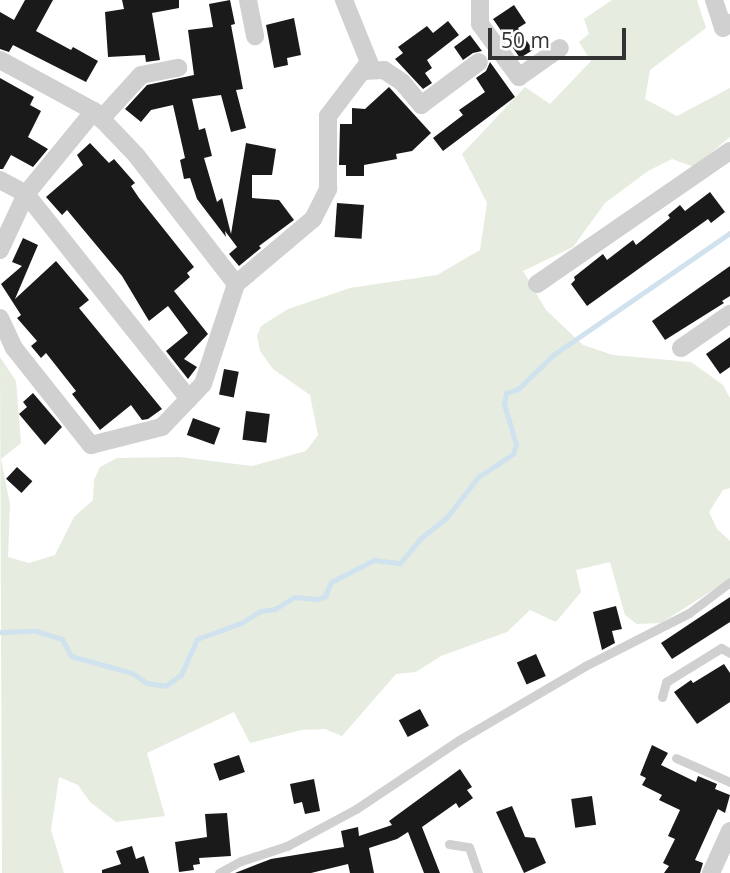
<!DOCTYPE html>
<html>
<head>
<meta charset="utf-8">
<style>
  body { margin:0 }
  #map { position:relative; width:730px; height:873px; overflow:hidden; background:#fff; font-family:"Open Sans",sans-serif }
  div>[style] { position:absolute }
  .green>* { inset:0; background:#e6ecdf }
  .stream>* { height:5px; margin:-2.5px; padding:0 2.5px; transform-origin:2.5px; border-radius:2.5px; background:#cfe2ee }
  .building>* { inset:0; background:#1a1a1a; transform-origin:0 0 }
  .lane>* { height:9px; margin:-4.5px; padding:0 4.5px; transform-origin:4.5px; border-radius:4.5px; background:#d0d0d0 }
  .street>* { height:18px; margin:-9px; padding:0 9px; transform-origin:9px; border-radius:9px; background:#d0d0d0 }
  span { translate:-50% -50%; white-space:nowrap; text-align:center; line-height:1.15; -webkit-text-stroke:7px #fff; paint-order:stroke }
  .scale { position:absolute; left:488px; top:28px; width:138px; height:32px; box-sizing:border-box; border:4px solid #333; border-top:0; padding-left:9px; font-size:21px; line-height:24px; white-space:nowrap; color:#333; -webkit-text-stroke:5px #fff; paint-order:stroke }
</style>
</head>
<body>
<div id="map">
  <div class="green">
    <div style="clip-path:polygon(612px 0,697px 0,706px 28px,650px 70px,645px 99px,677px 116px,730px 88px,730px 137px,694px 167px,672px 159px,648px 171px,605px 203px,573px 247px,523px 271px,546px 310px,583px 345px,613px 355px,691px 362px,723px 385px,730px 398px,730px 488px,723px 490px,709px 512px,717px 529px,730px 541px,730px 579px,661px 623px,637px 624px,625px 615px,610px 562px,576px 570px,581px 592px,556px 622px,530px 610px,507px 632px,441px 656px,416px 672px,396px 674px,342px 736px,325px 729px,301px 730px,250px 743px,234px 712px,147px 753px,165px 816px,116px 822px,90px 802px,78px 785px,59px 777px,51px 830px,64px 873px,2px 873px,0 357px,16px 381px,21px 443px,1px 459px,10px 504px,8px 557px,29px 563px,55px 555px,74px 517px,93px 500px,94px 480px,100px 467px,117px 458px,179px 457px,252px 466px,306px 451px,318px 435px,310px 395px,273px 369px,260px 351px,257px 336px,261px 326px,288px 309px,350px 288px,437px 275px,480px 250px,487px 203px,462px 154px,525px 87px,550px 104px,591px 61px,579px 42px,589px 34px,584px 19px)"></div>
  </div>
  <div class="stream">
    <div style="left:0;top:632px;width:36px;rotate:-2deg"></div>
    <div style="left:36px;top:631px;width:27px;rotate:17deg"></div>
    <div style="left:62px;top:639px;width:19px;rotate:62deg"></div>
    <div style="left:71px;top:656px;width:63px;rotate:15.6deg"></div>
    <div style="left:132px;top:673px;width:18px;rotate:34deg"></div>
    <div style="left:147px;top:683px;width:18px;rotate:9deg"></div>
    <div style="left:165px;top:686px;width:19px;rotate:-35deg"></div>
    <div style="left:181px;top:675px;width:39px;rotate:-66deg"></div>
    <div style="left:197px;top:639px;width:47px;rotate:-20deg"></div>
    <div style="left:241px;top:623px;width:22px;rotate:-32deg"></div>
    <div style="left:260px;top:611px;width:15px;rotate:-8deg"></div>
    <div style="left:275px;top:609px;width:22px;rotate:-32deg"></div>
    <div style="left:294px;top:597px;width:24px;rotate:5deg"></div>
    <div style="left:318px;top:599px;width:8px;rotate:-23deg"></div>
    <div style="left:325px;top:596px;width:15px;rotate:-67deg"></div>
    <div style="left:331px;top:582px;width:48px;rotate:-27.1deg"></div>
    <div style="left:374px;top:560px;width:26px;rotate:7deg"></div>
    <div style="left:400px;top:563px;width:33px;rotate:-50deg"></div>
    <div style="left:421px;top:538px;width:33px;rotate:-39deg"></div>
    <div style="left:447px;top:517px;width:51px;rotate:-52.2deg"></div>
    <div style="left:478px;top:477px;width:42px;rotate:-33.3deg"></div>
    <div style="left:513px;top:454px;width:10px;rotate:-73deg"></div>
    <div style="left:516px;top:444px;width:42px;rotate:-106.7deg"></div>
    <div style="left:504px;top:404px;width:11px;rotate:-80deg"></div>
    <div style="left:506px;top:393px;width:13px;rotate:-18deg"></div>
    <div style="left:518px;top:389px;width:49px;rotate:-44.2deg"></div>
    <div style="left:553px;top:355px;width:215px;rotate:-34.6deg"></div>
  </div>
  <div class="building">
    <div style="clip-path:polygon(25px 0,53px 0,36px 31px,71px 50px,73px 47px,98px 61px,86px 82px,13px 45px,9px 52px,0 49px,0 12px,14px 20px)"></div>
    <div style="clip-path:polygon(122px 0,179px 0,179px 8px,152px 13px,160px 60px,146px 62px,145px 55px,108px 57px,105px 12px,124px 9px)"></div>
    <div style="clip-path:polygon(230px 0,235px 24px,231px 25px,243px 89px,236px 90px,246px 128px,231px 132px,221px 95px,192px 99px,199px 130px,205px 128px,212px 156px,204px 158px,217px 202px,222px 198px,231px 234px,246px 143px,276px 149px,272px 175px,252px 175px,252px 198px,279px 200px,294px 220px,259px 246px,261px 248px,239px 266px,229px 254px,237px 247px,225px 231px,226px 237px,197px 199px,190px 178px,184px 179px,180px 160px,185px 158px,173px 105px,151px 110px,141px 122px,125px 109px,147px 85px,194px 75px,188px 30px,213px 27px,209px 4px)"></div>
    <div style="clip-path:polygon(514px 5px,526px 23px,518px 28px,533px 50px,520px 58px,493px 19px)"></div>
    <div style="clip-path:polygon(294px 18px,301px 55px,287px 58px,288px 65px,274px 68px,266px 25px)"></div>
    <div style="clip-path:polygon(448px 21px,459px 35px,427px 60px,432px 68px,425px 73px,432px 83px,423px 89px,395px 59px,403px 53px,398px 47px,427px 26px,433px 33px)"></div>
    <div style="clip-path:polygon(470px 35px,482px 51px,473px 53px,463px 60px,454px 47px)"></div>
    <div style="clip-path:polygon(490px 62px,515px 97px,443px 151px,433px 138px,463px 115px,459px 110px,485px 92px,476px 78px,486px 71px)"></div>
    <div style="clip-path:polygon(0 78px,34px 97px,30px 105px,41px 111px,28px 137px,48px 149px,33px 167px,11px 155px,3px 169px,0 169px)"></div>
    <div style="clip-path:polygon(389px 87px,431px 133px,412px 151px,396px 154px,397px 159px,364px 165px,364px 176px,346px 176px,346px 165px,339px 165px,340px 124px,352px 124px,352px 108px,365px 109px)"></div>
    <div style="clip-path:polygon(90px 143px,109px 163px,114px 159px,135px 183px,131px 186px,139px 198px,194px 267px,187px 273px,190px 277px,174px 291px,208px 334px,184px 359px,197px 367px,188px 379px,166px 351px,188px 333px,168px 306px,149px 321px,122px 276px,67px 210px,62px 215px,46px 197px,83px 165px,77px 155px)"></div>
    <div style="clip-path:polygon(710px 192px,725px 212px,711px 223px,708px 219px,587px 306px,571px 284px,575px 280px,574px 277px,603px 254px,607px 260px,633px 240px,636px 245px,670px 218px,668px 215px,680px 205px,685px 211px)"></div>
    <div style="left:337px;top:203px;width:27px;height:34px;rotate:4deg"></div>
    <div style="clip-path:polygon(23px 238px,38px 245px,15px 299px,56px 261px,89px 300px,79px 308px,162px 409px,148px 419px,142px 420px,131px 405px,100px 430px,72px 394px,76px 391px,46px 353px,41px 358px,31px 346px,37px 341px,17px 318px,21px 315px,1px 284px,22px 266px,12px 262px)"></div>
    <div style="clip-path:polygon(730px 266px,730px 296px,722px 301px,724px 303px,665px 340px,652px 321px)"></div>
    <div style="clip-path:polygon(730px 337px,730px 367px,720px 374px,706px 354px)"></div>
    <div style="left:224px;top:369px;width:15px;height:26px;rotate:11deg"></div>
    <div style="clip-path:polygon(33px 393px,62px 427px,45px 445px,19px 414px,27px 407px,23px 402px)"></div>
    <div style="left:246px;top:411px;width:24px;height:29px;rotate:7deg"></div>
    <div style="left:193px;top:418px;width:29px;height:18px;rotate:20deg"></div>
    <div style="left:17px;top:467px;width:21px;height:16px;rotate:43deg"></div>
    <div style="clip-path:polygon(730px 597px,730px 622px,672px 659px,661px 643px)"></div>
    <div style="clip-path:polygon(616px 606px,622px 629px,612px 631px,615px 643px,602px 650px,593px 612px)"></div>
    <div style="left:536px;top:654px;width:24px;height:21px;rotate:66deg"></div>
    <div style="clip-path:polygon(724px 664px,730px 673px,730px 702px,697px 724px,674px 692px,691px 680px,693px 683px)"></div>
    <div style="left:420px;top:709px;width:19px;height:24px;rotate:62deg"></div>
    <div style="clip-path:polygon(652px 745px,668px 753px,661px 765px,696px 782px,698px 776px,717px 784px,715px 789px,730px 795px,725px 813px,718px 809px,695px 860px,703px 863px,700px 873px,664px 873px,669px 866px,663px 863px,675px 839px,668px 836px,680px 810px,659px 800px,662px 795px,642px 785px,646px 778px,640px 775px)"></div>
    <div style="left:239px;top:755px;width:18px;height:27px;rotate:71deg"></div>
    <div style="clip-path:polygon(460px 769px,472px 787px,467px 790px,473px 798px,459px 808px,456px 803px,422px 827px,440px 873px,424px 873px,408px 832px,397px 839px,369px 848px,374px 873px,350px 873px,348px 864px,311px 873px,235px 873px,271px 859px,344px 847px,341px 831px,358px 827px,359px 836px,392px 825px,389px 821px)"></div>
    <div style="clip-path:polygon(314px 779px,320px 811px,305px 814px,302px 802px,294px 804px,290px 784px)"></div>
    <div style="left:592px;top:796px;width:29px;height:21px;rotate:82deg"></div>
    <div style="clip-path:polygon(512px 806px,525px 837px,535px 838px,546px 863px,524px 873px,496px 812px)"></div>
    <div style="clip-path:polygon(227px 813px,231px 856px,199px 858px,200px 864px,193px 865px,194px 870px,179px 872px,175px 842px,207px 837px,205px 814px)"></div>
    <div style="clip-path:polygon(132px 846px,136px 859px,144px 856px,149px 873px,102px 873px,102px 870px,121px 864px,116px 851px)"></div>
  </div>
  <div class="lane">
    <div style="left:662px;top:697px;width:16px;rotate:-75deg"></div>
    <div style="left:666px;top:682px;width:65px;rotate:-31.7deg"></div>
    <div style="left:721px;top:648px;width:10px;rotate:29deg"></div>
    <div style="left:676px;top:758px;width:59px;rotate:24deg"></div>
    <div style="left:449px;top:844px;width:20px;rotate:9deg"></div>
    <div style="left:469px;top:847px;width:28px;rotate:71deg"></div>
    <div style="left:219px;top:873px;width:25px;rotate:-29deg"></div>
    <div style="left:241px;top:861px;width:48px;rotate:-18.1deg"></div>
    <div style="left:287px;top:846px;width:78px;rotate:-28.2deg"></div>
    <div style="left:356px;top:809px;width:124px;rotate:-33.8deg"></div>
    <div style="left:459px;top:740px;width:146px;rotate:-30.4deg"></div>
    <div style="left:585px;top:666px;width:117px;rotate:-27deg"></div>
    <div style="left:689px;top:613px;width:51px;rotate:-37.1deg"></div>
  </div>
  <div class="street">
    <div style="left:248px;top:0;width:37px;rotate:79deg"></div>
    <div style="left:480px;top:0;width:24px;rotate:90deg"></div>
    <div style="left:480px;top:24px;width:66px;rotate:53.7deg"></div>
    <div style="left:519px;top:77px;width:50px;rotate:-35.3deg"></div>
    <div style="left:714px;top:0;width:29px;rotate:72deg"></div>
    <div style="left:723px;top:28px;width:9px;rotate:-36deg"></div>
    <div style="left:0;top:60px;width:107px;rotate:28.5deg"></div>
    <div style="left:94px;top:111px;width:61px;rotate:46.3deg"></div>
    <div style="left:136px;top:155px;width:163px;rotate:52.2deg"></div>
    <div style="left:364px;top:71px;width:20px;rotate:-3deg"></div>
    <div style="left:384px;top:70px;width:22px;rotate:34deg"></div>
    <div style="left:402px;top:82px;width:30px;rotate:50deg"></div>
    <div style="left:421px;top:105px;width:72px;rotate:-36.6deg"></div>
    <div style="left:101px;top:119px;width:59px;rotate:-47.7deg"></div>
    <div style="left:141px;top:75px;width:38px;rotate:-11deg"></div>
    <div style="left:0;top:180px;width:30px;rotate:28deg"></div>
    <div style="left:26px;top:194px;width:262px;rotate:51.5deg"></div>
    <div style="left:0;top:250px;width:62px;rotate:-65.1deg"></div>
    <div style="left:26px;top:194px;width:107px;rotate:-50.7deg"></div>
    <div style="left:537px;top:284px;width:234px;rotate:-34.6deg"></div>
    <div style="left:0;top:318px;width:33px;rotate:65deg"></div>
    <div style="left:14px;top:348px;width:124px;rotate:51.6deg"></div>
    <div style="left:91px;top:445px;width:73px;rotate:-14.2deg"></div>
    <div style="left:162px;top:427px;width:59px;rotate:-46.4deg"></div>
    <div style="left:203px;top:384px;width:105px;rotate:-71.7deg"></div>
    <div style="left:236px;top:284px;width:101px;rotate:-40.2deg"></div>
    <div style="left:313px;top:219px;width:34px;rotate:-63deg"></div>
    <div style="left:328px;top:189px;width:73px;rotate:-90deg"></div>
    <div style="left:328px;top:116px;width:68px;rotate:-52.8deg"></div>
    <div style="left:369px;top:62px;width:67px;rotate:-112deg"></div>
    <div style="left:681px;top:348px;width:60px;rotate:-34.8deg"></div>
    <div style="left:711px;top:873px;width:46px;rotate:-65.7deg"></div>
  </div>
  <div class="scale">50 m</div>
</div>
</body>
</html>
